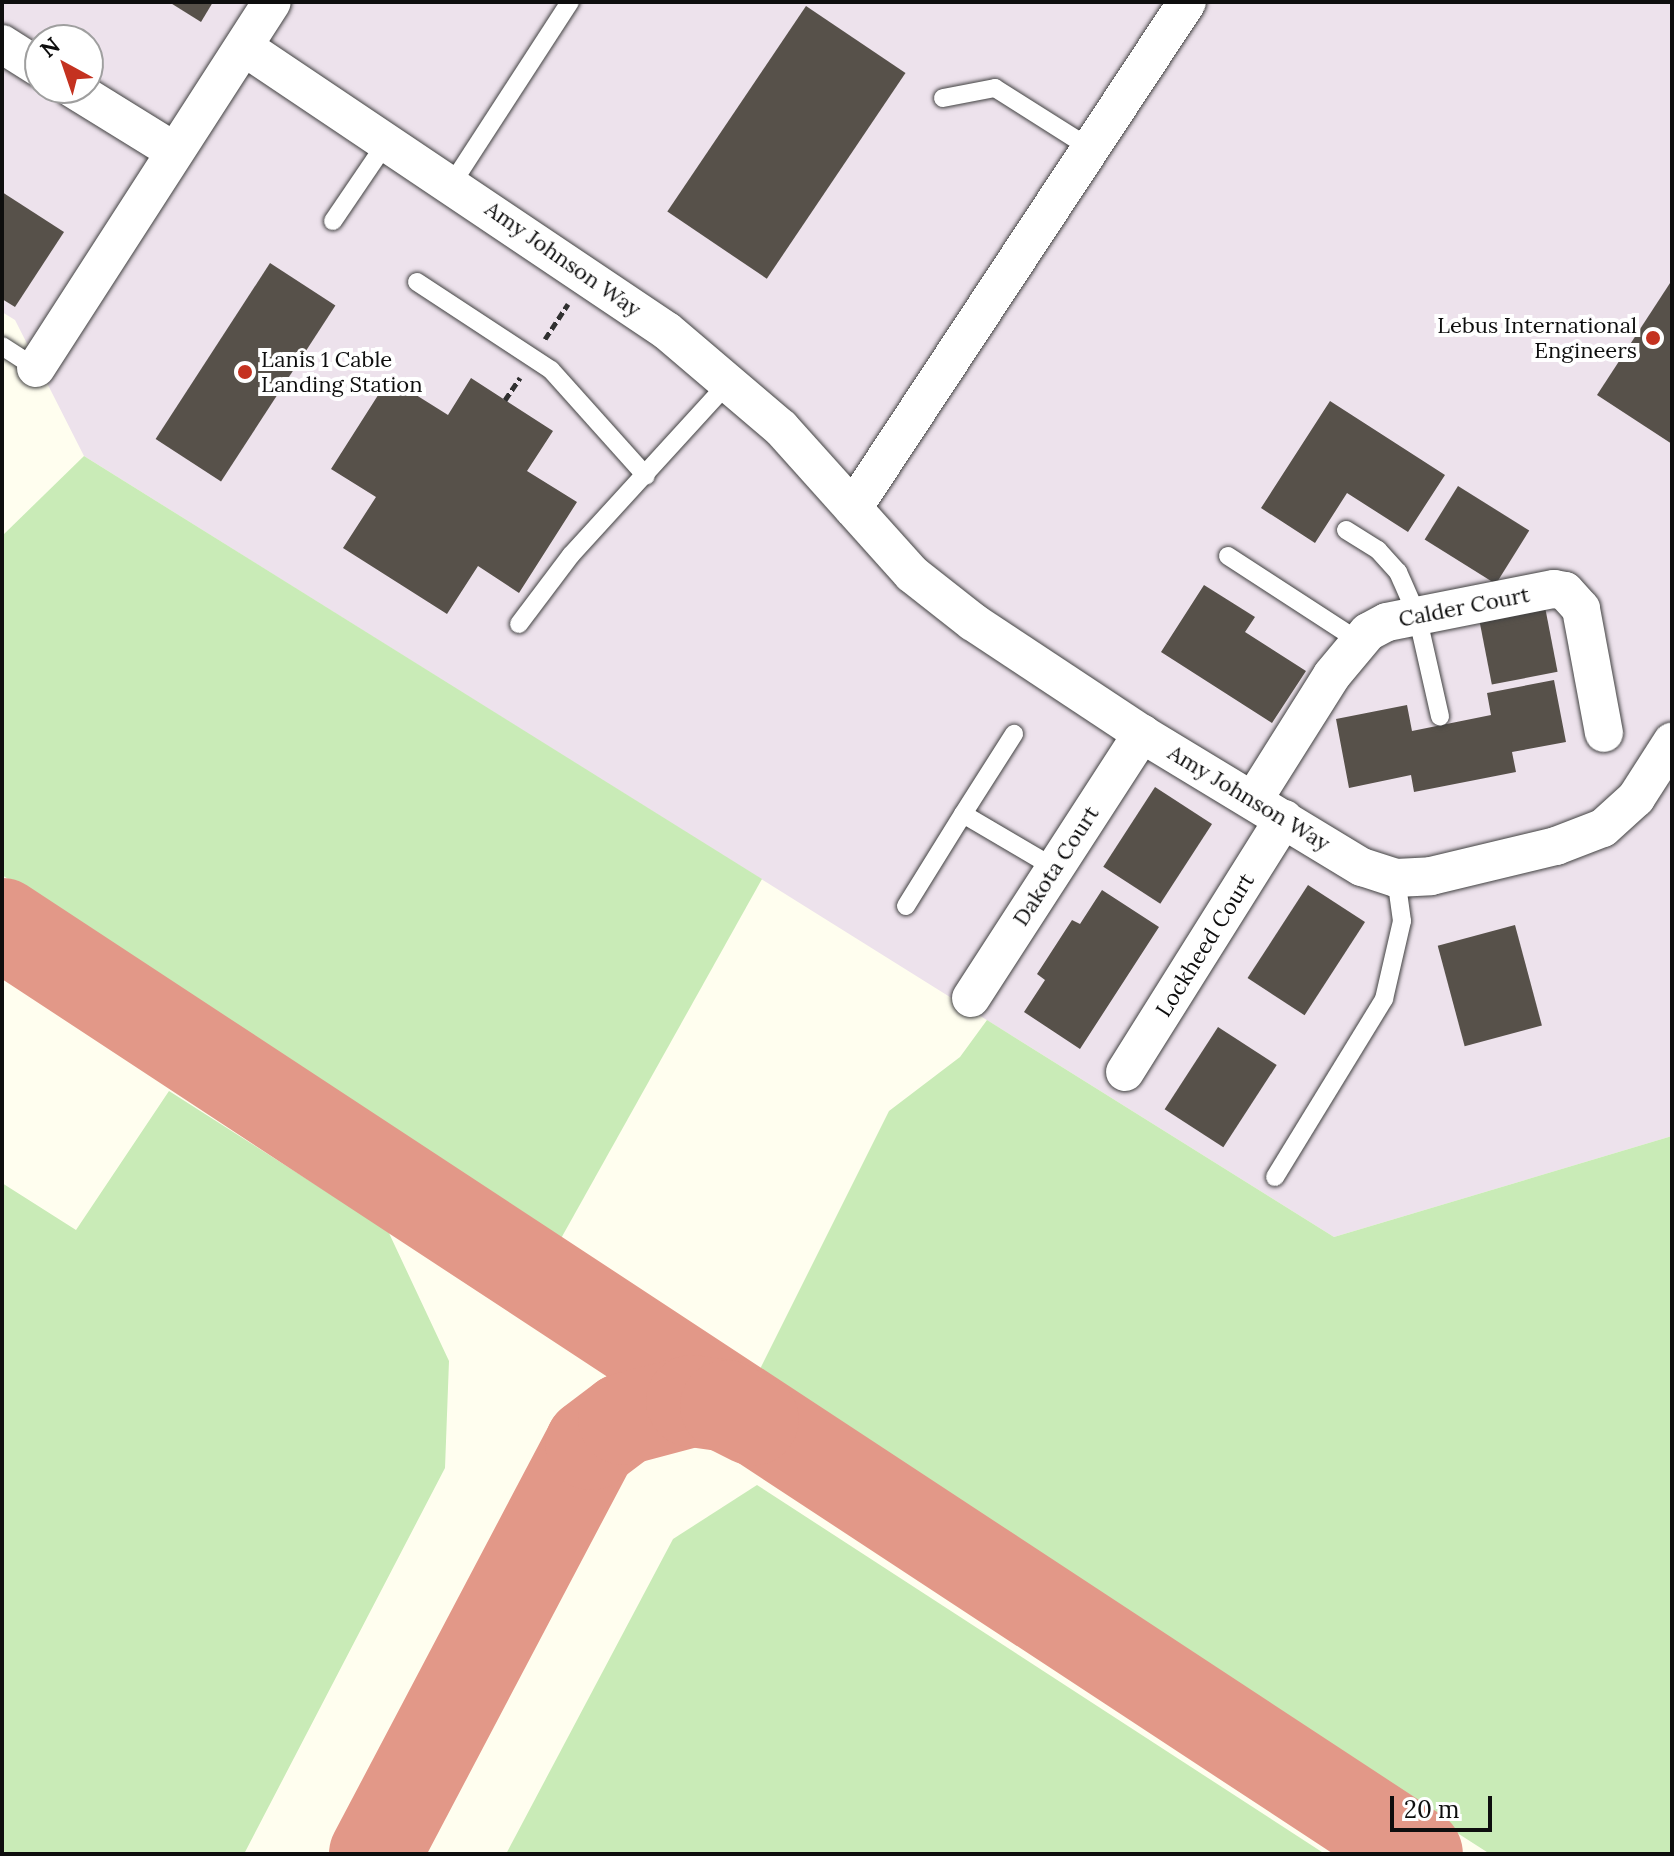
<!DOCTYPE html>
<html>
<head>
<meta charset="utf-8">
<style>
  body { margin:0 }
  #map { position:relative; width:1674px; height:1856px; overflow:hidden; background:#fffeef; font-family:Lora,serif }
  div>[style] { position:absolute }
  .industrial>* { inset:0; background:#ede2ec }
  .green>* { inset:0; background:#c9ebb7 }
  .taxiway>* { height:92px; margin:-46px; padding:0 46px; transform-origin:46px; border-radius:46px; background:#e29888 }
  .building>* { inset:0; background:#57514a; transform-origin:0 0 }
  .path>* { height:5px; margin-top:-2.5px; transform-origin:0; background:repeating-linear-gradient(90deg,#303030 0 8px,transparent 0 12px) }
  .roads { filter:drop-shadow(0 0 2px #414141) drop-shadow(0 0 2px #414141) }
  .service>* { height:18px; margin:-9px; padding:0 9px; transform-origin:9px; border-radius:9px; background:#fff }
  .minor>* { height:38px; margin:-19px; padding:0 19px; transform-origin:19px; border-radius:19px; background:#fff }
  .dots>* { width:22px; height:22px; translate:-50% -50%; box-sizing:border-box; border:4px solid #fff; border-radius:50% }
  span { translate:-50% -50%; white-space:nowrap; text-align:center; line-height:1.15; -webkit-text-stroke:8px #fff; paint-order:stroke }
  .street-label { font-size:22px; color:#0e0e0e }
  .poi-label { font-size:22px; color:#0e0e0e }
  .right { translate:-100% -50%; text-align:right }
  .left { translate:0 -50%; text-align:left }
  .frame { position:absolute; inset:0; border:4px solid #0e0e0e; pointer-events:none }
  .north { position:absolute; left:24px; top:24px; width:80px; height:80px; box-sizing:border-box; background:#fff; border:2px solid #9f9f9f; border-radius:50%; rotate:320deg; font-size:22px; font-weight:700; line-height:32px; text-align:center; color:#0e0e0e }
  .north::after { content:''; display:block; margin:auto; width:28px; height:36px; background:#c43220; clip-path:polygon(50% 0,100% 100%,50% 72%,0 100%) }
  .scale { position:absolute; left:1390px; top:1796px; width:102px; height:36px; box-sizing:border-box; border:4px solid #0e0e0e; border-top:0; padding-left:10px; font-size:24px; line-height:28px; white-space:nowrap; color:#0e0e0e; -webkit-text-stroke:6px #fff; paint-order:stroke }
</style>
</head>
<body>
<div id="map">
  <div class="industrial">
    <div style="clip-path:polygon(evenodd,2px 2px,1672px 2px,1672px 1136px,1334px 1237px,84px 456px,15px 320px,2px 312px,2px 2px,40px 40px,88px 40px,88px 88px,40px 88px,40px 40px)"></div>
  </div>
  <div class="green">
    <div style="clip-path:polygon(84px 456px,762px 879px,559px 1242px,2px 875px,2px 536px)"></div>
    <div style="clip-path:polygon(987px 1020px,1334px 1237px,1672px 1136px,1672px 1854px,1490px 1854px,754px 1381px,889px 1111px,960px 1057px)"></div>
    <div style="clip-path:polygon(169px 1091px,388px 1231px,449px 1361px,445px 1468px,244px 1854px,2px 1854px,2px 1183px,76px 1230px)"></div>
    <div style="clip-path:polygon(757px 1485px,1325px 1854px,506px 1854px,673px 1539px)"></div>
  </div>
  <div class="taxiway">
    <div style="left:2px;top:924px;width:1693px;rotate:33.31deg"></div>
    <div style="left:375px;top:1854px;width:463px;rotate:-62.2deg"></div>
    <div style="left:591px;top:1444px;width:41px;rotate:-37.1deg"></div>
    <div style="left:624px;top:1419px;width:70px;rotate:-14.8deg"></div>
    <div style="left:692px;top:1401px;width:34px;rotate:8deg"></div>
    <div style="left:726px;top:1406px;width:30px;rotate:27deg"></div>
  </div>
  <div class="building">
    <div style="clip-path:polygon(169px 2px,213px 2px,201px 22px)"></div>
    <div style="left:806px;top:6px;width:120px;height:248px;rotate:34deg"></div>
    <div style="clip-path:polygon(2px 192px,64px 232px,15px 307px,2px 299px)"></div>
    <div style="left:270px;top:263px;width:78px;height:210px;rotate:33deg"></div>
    <div style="clip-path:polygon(1672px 280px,1672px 444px,1597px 395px)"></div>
    <div style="clip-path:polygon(389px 378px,448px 415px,471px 378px,553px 431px,527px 471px,577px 502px,519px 593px,478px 566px,447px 614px,343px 548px,376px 497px,331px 469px)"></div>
    <div style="clip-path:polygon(1330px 401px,1445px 475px,1408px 532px,1347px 493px,1315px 543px,1261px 508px)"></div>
    <div style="left:1458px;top:486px;width:84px;height:63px;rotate:32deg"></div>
    <div style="clip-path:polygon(1204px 585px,1255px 617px,1245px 632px,1306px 671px,1272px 723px,1161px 652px)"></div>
    <div style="left:1545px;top:607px;width:66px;height:67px;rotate:79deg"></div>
    <div style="clip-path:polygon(1554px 680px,1566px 742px,1512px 752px,1516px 772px,1414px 792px,1411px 775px,1349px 788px,1336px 719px,1407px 705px,1412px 731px,1491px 715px,1487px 693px)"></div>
    <div style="left:1155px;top:787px;width:68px;height:95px;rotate:33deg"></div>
    <div style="left:1308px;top:885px;width:68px;height:111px;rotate:33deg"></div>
    <div style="clip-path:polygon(1102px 890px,1159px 927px,1080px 1049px,1024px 1012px,1045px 980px,1037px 974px,1072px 920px,1080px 924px)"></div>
    <div style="left:1515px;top:925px;width:104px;height:80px;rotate:75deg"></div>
    <div style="left:1218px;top:1027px;width:70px;height:98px;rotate:33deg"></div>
  </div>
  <div class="path">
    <div style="left:545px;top:339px;width:42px;rotate:-56.7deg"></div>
    <div style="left:505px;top:400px;width:27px;rotate:-56deg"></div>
  </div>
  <div class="roads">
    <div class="service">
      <div style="left:943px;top:98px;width:53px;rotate:-10.9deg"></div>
      <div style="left:995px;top:88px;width:112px;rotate:32.3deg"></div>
      <div style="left:453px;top:182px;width:215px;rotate:-57deg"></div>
      <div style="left:333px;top:221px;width:98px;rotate:-55.8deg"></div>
      <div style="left:417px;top:282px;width:160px;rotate:33.3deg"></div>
      <div style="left:551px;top:370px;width:142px;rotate:48.1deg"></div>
      <div style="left:2px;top:346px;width:40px;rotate:32.9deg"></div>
      <div style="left:1346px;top:530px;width:38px;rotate:32deg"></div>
      <div style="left:1378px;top:550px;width:30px;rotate:48deg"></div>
      <div style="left:1398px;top:572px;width:47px;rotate:66.2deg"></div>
      <div style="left:1417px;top:615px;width:104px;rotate:77.2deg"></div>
      <div style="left:1228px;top:556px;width:156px;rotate:33deg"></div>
      <div style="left:519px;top:624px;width:86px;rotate:-53deg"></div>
      <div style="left:571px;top:555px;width:236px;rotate:-47.6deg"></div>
      <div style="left:963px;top:814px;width:95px;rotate:-57.5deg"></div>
      <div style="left:906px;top:906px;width:108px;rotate:-58.2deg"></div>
      <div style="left:963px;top:814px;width:107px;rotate:30.4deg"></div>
      <div style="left:1275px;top:1177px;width:209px;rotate:-58.5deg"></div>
      <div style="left:1384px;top:999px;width:80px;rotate:-77deg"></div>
      <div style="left:1402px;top:921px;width:43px;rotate:-97.9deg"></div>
    </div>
    <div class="minor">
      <div style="left:2px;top:44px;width:45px;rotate:32.3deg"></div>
      <div style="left:244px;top:47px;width:509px;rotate:33.88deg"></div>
      <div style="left:667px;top:331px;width:150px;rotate:40.4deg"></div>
      <div style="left:781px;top:428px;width:196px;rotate:48.1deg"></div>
      <div style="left:912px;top:574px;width:78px;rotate:38.2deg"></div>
      <div style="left:973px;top:622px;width:203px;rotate:33.5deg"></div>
      <div style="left:1142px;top:734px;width:257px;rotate:31.2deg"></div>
      <div style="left:1362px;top:867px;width:36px;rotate:18deg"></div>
      <div style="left:1396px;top:878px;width:35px;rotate:-3deg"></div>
      <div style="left:1431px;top:876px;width:129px;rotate:-13.5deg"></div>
      <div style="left:1556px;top:846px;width:50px;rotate:-21deg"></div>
      <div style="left:1603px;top:828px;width:45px;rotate:-42.3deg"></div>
      <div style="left:1636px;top:798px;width:67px;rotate:-57.3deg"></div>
      <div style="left:72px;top:88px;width:120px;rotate:31.7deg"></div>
      <div style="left:36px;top:368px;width:435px;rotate:-57.2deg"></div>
      <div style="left:853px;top:508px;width:606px;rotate:-56.57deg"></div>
      <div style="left:1254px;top:799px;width:146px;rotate:-57.8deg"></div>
      <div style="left:1332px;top:675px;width:56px;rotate:-50.1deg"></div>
      <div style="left:1368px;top:632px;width:21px;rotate:-28deg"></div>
      <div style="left:1387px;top:622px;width:170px;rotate:-11.2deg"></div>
      <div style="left:1554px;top:589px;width:11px;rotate:10deg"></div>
      <div style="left:1565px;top:591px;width:24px;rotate:48deg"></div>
      <div style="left:1581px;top:609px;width:126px;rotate:79.5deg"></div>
      <div style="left:971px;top:998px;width:315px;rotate:-57.1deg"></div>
      <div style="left:1125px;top:1072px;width:299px;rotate:-57.9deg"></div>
    </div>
  </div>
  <div class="dots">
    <div style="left:1653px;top:338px;background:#c43220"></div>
    <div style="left:245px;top:372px;background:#c43220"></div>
  </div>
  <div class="street-label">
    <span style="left:563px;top:259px;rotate:35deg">Amy Johnson Way</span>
    <span style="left:1464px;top:607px;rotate:-11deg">Calder Court</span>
    <span style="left:1249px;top:798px;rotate:31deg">Amy Johnson Way</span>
    <span style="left:1056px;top:866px;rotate:-57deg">Dakota Court</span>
    <span style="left:1205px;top:945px;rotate:-58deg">Lockheed Court</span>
  </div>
  <div class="poi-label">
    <span class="right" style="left:1637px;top:338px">Lebus International<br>Engineers</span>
    <span class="left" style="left:261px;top:372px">Lanis 1 Cable<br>Landing Station</span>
  </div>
  <div class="frame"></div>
  <div class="north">N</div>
  <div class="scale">20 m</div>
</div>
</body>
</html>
